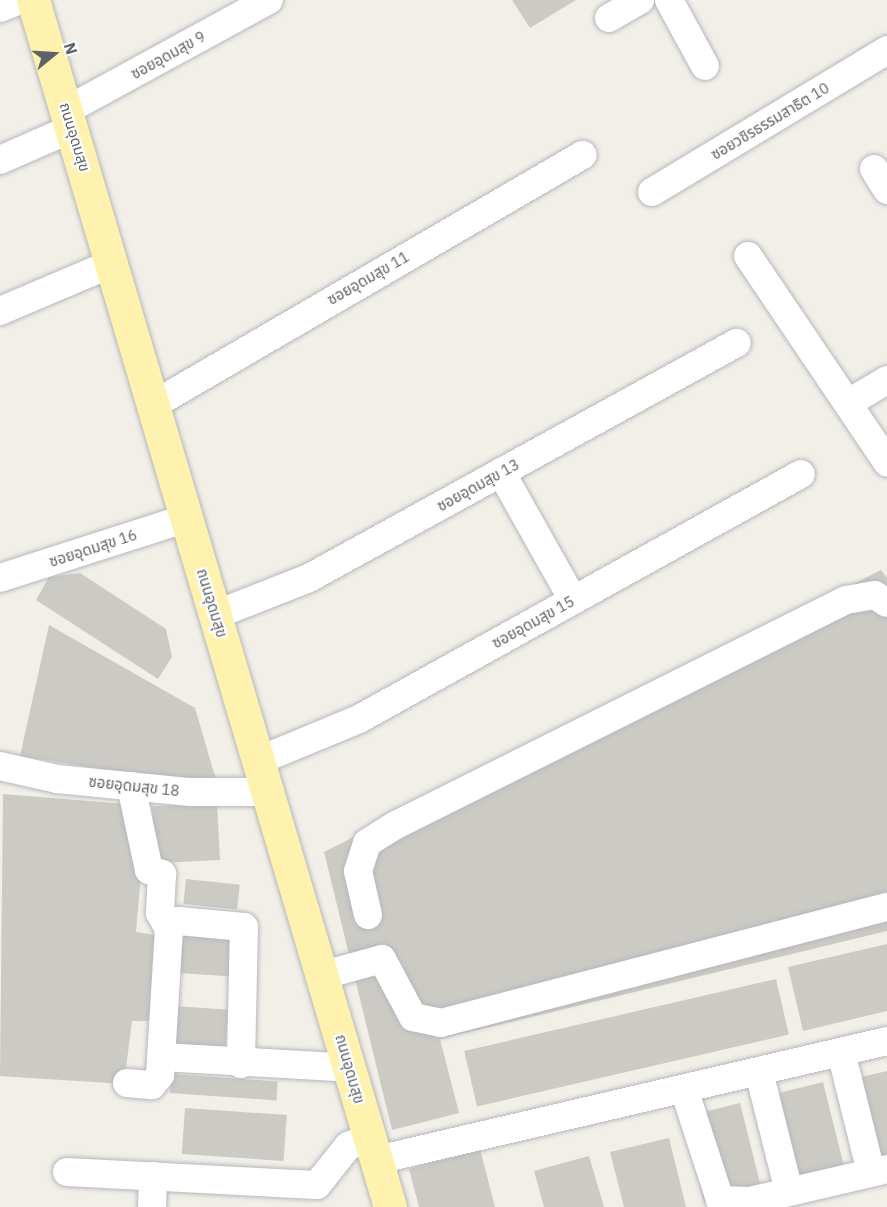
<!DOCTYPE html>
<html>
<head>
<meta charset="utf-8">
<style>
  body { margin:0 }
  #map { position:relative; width:887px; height:1207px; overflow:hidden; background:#f1efe8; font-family:"IBM Plex Sans","Noto Sans Thai",sans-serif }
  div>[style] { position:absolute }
  .building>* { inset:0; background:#cccac5; transform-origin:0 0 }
  .roads { filter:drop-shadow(0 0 2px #b5b8bc) drop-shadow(0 0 2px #b5b8bc) }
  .minor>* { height:28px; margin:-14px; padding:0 14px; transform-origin:14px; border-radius:14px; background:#fff }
  .major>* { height:33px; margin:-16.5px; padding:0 16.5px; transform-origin:16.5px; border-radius:16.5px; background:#fff2af }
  span { translate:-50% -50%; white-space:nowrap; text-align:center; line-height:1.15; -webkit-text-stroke:4.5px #fff; paint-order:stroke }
  .street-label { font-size:15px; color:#5f6368 }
  .north { position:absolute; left:24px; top:24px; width:60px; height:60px; -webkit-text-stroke:4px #fff; paint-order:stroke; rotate:72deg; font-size:16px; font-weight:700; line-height:24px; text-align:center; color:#5f6368 }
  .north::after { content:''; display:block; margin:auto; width:21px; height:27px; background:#5f6368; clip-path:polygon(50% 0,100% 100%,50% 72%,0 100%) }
</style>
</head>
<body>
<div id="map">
  <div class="building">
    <div style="clip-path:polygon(512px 0,576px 0,530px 28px)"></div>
    <div style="clip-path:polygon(881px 570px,887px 578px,887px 931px,440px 1039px,459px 1113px,392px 1130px,324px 852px)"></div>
    <div style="clip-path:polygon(80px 573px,166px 629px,172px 657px,158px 679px,36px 600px,49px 577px)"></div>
    <div style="clip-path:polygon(49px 625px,195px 708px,216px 780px,201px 785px,20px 756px)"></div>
    <div style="clip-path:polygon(3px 794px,126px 804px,143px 852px,136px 932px,155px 935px,151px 1021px,132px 1021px,124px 1084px,0 1076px)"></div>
    <div style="left:217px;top:803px;width:57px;height:65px;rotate:87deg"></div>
    <div style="left:186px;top:879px;width:54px;height:25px;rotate:6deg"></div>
    <div style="left:182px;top:932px;width:53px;height:41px;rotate:4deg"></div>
    <div style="clip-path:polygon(887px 944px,887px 1011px,803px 1031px,788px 967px)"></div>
    <div style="left:776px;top:979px;width:57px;height:320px;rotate:77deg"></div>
    <div style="left:175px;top:1006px;width:53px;height:41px;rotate:4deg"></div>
    <div style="clip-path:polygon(887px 1071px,887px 1157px,868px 1162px,848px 1080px)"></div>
    <div style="left:171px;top:1074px;width:107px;height:19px;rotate:4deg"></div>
    <div style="left:823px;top:1082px;width:89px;height:62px;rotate:76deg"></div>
    <div style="left:740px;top:1103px;width:88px;height:59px;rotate:76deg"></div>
    <div style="left:185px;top:1108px;width:102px;height:46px;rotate:4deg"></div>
    <div style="clip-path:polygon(669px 1138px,686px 1207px,624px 1207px,610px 1152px)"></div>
    <div style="clip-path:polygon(480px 1149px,495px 1207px,419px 1207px,409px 1169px)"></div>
    <div style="clip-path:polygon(589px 1156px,604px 1207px,544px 1207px,534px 1171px)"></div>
  </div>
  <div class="roads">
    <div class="minor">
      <div style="left:669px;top:0;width:75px;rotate:61.4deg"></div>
      <div style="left:0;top:8px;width:22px;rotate:-22deg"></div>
      <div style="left:609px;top:18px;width:36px;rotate:-30deg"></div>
      <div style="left:67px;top:110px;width:230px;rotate:-28.6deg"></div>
      <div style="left:0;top:160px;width:80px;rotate:-23.7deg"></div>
      <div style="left:874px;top:169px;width:25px;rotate:58deg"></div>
      <div style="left:652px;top:192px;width:275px;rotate:-31.1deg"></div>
      <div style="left:748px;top:256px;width:249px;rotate:56deg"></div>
      <div style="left:0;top:311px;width:123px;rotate:-23deg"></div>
      <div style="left:850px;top:402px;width:43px;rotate:-30.7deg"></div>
      <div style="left:153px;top:405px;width:497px;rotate:-30.2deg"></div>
      <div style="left:501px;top:472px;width:147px;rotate:60.6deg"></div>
      <div style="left:0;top:578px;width:196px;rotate:-17.8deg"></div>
      <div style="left:215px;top:615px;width:101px;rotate:-21.5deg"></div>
      <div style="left:309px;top:578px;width:488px;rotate:-28.8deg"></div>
      <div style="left:260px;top:760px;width:107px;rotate:-22.5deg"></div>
      <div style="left:359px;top:719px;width:505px;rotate:-29deg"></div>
      <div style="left:0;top:766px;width:58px;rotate:12.8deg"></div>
      <div style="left:57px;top:779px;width:134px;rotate:5.6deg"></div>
      <div style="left:190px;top:792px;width:79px"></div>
      <div style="left:131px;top:786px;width:86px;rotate:77.9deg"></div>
      <div style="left:149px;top:870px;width:14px;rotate:17deg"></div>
      <div style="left:162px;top:874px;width:39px;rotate:93deg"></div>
      <div style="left:160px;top:913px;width:18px;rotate:61deg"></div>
      <div style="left:368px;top:915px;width:45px;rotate:-102.8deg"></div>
      <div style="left:358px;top:871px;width:29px;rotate:-72deg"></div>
      <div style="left:367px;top:843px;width:34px;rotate:-32deg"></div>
      <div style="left:396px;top:825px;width:503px;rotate:-26.57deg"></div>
      <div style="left:846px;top:600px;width:29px;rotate:-10deg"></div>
      <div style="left:875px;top:595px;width:14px;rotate:34deg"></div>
      <div style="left:324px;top:975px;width:60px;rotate:-15.4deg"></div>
      <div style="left:382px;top:959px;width:66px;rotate:61.9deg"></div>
      <div style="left:413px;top:1017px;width:29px;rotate:12deg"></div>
      <div style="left:441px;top:1023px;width:461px;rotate:-14.6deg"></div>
      <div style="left:841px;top:1052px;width:124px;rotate:76deg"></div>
      <div style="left:162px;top:1057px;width:188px;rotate:3.3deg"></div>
      <div style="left:759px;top:1072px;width:123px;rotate:75.9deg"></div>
      <div style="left:127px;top:1083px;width:25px;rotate:5deg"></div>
      <div style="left:152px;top:1085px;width:13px;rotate:-51deg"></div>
      <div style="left:160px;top:1075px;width:146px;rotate:-86.5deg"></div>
      <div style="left:169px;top:929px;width:12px;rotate:-42deg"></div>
      <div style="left:178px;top:921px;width:66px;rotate:5.2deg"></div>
      <div style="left:244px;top:927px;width:137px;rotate:91.3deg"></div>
      <div style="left:684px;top:1089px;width:117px;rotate:72deg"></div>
      <div style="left:720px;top:1200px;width:30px;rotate:2deg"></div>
      <div style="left:750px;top:1201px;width:141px;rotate:-13.1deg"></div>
      <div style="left:377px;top:1160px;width:524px;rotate:-13.13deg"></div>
      <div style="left:67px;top:1172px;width:250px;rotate:3deg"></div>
      <div style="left:317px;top:1185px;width:50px;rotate:-51.5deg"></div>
      <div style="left:348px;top:1146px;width:24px;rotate:-22deg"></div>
      <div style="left:152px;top:1207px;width:31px;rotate:-88deg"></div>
    </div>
    <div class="major">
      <div style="left:33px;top:0;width:1259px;rotate:73.52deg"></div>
    </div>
  </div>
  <div class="street-label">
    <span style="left:168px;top:55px;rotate:-29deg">ซอยอุดมสุข 9</span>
    <span style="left:770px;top:121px;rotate:-31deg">ซอยวชิรธรรมสาธิต 10</span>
    <span style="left:75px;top:137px;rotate:73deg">ถนนอุดมสุข</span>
    <span style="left:368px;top:278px;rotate:-30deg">ซอยอุดมสุข 11</span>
    <span style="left:478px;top:485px;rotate:-29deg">ซอยอุดมสุข 13</span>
    <span style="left:93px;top:548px;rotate:-18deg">ซอยอุดมสุข 16</span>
    <span style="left:212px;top:603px;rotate:73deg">ถนนอุดมสุข</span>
    <span style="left:533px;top:622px;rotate:-29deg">ซอยอุดมสุข 15</span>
    <span style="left:134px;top:786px;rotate:6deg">ซอยอุดมสุข 18</span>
    <span style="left:350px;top:1069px;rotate:74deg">ถนนอุดมสุข</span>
  </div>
  <div class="north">N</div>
</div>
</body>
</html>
